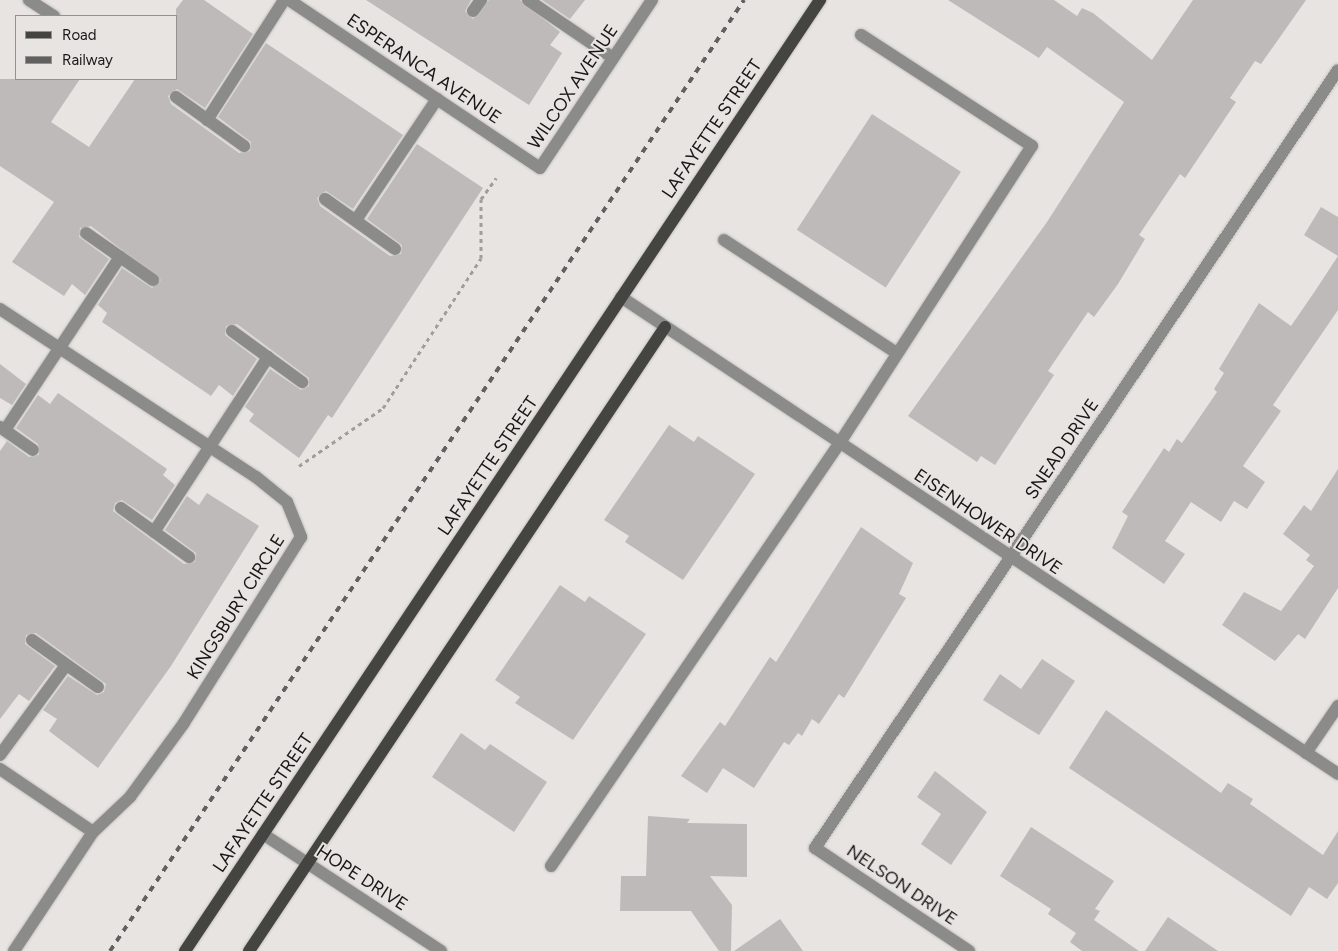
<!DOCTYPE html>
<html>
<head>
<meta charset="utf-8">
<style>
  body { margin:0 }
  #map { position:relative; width:1338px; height:951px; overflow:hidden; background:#e7e4e1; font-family:Figtree,sans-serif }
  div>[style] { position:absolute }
  .building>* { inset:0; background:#bfbaba; transform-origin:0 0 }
  .path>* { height:3px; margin-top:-1.5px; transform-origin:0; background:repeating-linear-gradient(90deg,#a09e9b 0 4px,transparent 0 8px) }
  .roads { filter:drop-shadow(0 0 1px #c2bfbc) drop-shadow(0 0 1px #c2bfbc) }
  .minor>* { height:12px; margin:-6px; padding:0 6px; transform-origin:6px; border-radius:6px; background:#8b8b89 }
  .major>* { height:12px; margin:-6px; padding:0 6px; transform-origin:6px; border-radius:6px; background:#444441 }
  .rail>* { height:4px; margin-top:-2px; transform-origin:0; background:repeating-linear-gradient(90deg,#62605e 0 6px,transparent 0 12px) }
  span { translate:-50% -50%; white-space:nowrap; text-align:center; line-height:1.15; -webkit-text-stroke:4px #e7e4e1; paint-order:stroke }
  .street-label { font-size:18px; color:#181716 }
  .legend { position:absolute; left:15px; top:15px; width:162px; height:65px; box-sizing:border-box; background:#e7e4e1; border:1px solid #949290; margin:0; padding:6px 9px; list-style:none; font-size:15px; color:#181716 }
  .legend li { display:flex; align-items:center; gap:10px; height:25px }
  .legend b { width:25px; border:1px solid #949290 }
</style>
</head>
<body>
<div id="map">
  <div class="building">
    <div style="clip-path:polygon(183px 0,204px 0,253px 34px,205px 108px,177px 89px,168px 96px,171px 104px,239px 153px,250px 151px,251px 142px,218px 117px,266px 43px,403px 135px,353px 209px,326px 191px,317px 198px,320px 206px,390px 256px,401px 254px,402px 245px,367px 219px,417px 144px,483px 188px,332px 418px,328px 415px,299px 458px,249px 421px,254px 414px,245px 407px,270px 369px,301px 390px,309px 386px,309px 378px,237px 324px,226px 326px,225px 335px,257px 359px,233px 396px,219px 385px,211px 396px,102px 322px,107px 313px,98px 305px,122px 268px,152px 288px,161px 280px,91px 226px,80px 228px,79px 237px,109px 259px,85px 295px,72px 284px,64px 296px,12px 262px,54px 202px,0 166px,0 79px,80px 79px,51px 122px,89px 147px,135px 79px,176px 79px,176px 9px)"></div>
    <div style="clip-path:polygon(366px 0,471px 0,465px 11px,473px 19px,489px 0,520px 0,560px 32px,550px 45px,562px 53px,529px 105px)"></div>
    <div style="clip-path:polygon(542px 0,585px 0,570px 19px)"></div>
    <div style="clip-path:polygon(948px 0,1054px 0,1077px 16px,1082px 8px,1093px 13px,1152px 60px,1193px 0,1306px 0,1261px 64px,1255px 61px,1230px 98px,1236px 102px,1185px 178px,1180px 174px,1139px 235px,1145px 239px,1118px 284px,1094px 317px,1088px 312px,1048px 371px,1054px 375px,995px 465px,981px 456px,977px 462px,908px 416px,1047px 222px,1124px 102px,1047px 47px,1039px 58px)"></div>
    <div style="left:872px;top:114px;width:106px;height:138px;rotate:33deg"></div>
    <div style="clip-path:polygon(1321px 207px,1338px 217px,1338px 310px,1273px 405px,1281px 411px,1243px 466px,1265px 482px,1247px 509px,1234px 501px,1221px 522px,1191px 502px,1165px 541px,1185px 554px,1164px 584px,1112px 548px,1128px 516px,1122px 512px,1164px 448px,1169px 452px,1177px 439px,1182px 443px,1217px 392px,1214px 389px,1224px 373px,1219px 369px,1259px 303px,1291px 326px,1315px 291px,1338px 256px,1304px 235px)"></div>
    <div style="clip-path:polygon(0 364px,26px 384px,12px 405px,0 398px)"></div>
    <div style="clip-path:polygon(58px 393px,167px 469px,163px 475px,175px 485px,152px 520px,122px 500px,115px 503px,113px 511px,184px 564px,195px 562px,196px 553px,165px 530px,187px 496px,199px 505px,207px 493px,259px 526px,171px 666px,98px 768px,49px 731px,57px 719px,43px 710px,68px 676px,97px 695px,104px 692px,106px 684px,36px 633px,26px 635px,25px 644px,55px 666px,29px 701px,19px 694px,0 719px,0 451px,7px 441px,29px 457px,39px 455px,38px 444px,16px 428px,38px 395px,50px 404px)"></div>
    <div style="clip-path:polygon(669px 425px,694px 442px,698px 436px,755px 474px,683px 580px,625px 542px,629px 536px,604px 520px)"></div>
    <div style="clip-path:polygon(1338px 469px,1338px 588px,1305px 639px,1298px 634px,1275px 661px,1222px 625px,1244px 592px,1281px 611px,1314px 566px,1306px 560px,1310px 555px,1283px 534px,1304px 505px,1311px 511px)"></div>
    <div style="clip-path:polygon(861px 527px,913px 563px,899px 594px,906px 598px,844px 698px,839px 694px,819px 724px,812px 719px,802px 736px,798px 733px,789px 745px,784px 742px,754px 788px,723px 768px,707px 793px,681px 776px,720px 722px,725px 726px,770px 657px,776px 662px)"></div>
    <div style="clip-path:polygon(560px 585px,585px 602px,589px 596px,646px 634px,573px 740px,515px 703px,520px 697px,495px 680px)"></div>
    <div style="clip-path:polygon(1042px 659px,1075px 681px,1039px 735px,983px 700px,1000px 674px,1021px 689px)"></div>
    <div style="clip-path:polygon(1106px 710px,1221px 793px,1228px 783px,1253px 799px,1250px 804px,1323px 855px,1338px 831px,1338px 883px,1327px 899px,1309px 887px,1291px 916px,1069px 768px)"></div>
    <div style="clip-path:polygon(461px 733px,485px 750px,490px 744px,547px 782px,514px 832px,432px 777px)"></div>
    <div style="clip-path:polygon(935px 771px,987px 812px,951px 865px,921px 844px,941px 814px,917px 797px)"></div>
    <div style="clip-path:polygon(648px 816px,690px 819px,687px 823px,747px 824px,747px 877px,710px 876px,732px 905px,731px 951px,719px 951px,691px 911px,620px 911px,621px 876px,646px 876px)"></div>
    <div style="clip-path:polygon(1031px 827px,1114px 881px,1095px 909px,1100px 911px,1094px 920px,1139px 951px,1082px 951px,1070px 942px,1076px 933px,1048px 914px,1051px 909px,1000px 876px)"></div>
    <div style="clip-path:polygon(1168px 917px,1218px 951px,1145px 951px)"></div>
    <div style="clip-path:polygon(780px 919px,803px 951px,734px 951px)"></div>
  </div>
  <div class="path">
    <div style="left:299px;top:466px;width:102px;rotate:-34.6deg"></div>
    <div style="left:383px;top:408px;width:179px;rotate:-56.8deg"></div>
    <div style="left:481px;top:258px;width:59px;rotate:-90deg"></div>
    <div style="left:481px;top:199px;width:26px;rotate:-54deg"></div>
  </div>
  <div class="roads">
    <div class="minor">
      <div style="left:29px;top:0;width:30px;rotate:33deg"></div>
      <div style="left:289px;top:0;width:302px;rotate:33.8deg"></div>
      <div style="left:540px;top:168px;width:202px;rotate:-56.3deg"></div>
      <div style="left:528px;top:0;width:103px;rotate:34.3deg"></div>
      <div style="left:473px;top:11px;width:14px;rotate:-54deg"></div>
      <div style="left:176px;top:97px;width:84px;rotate:35.8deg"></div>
      <div style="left:207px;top:120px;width:143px;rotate:-57.3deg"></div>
      <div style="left:325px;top:199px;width:86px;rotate:35.5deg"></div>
      <div style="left:356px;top:220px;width:146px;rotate:-56.2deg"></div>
      <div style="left:86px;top:233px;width:82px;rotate:35deg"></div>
      <div style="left:724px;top:240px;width:204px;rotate:33.2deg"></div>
      <div style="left:621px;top:297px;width:861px;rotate:33.63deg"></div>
      <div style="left:0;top:309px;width:306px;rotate:33.3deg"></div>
      <div style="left:256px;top:477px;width:40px;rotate:39deg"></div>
      <div style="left:287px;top:502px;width:38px;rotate:68deg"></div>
      <div style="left:301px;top:537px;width:220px;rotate:122.2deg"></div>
      <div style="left:184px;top:723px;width:92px;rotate:126.1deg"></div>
      <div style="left:130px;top:797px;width:51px;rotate:136.6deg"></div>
      <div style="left:93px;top:832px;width:143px;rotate:123.6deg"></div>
      <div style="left:232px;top:331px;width:87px;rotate:36.1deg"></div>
      <div style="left:0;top:427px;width:40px;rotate:34.9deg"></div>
      <div style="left:5px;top:430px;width:208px;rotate:-56.4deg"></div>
      <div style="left:121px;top:508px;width:84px;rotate:35.8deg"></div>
      <div style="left:154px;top:532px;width:209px;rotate:-56.9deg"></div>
      <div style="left:32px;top:640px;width:81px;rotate:35.5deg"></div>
      <div style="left:1306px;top:753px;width:57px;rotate:-55.8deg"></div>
      <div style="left:0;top:755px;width:112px;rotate:-53.7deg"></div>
      <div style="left:0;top:769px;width:112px;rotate:34.1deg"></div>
      <div style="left:263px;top:834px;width:213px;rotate:33.3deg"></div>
      <div style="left:551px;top:866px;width:511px;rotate:-55.69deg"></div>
      <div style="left:839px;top:444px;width:355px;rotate:-57.1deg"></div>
      <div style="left:1032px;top:146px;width:204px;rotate:-147deg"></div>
      <div style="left:969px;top:951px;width:185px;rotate:-146.2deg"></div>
      <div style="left:815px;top:848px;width:937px;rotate:-56.09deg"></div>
    </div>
    <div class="major">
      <div style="left:185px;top:951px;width:1144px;rotate:-56.27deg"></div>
      <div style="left:249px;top:951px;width:750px;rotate:-56.31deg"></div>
    </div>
  </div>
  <div class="rail">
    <div style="left:110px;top:951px;width:1143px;rotate:-56.31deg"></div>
  </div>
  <div class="street-label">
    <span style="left:424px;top:69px;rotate:34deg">ESPERANCA AVENUE</span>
    <span style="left:573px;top:87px;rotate:-56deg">WILCOX AVENUE</span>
    <span style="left:712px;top:129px;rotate:-56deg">LAFAYETTE STREET</span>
    <span style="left:1062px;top:449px;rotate:-56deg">SNEAD DRIVE</span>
    <span style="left:488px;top:466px;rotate:-56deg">LAFAYETTE STREET</span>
    <span style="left:988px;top:522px;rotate:34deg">EISENHOWER DRIVE</span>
    <span style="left:236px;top:607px;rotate:-58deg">KINGSBURY CIRCLE</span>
    <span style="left:263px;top:803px;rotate:-56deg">LAFAYETTE STREET</span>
    <span style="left:362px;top:878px;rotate:33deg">HOPE DRIVE</span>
    <span style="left:902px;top:885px;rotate:34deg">NELSON DRIVE</span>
  </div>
  <ul class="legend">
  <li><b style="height:6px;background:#444441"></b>Road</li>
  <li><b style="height:6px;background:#62605e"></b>Railway</li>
  </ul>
</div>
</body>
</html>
